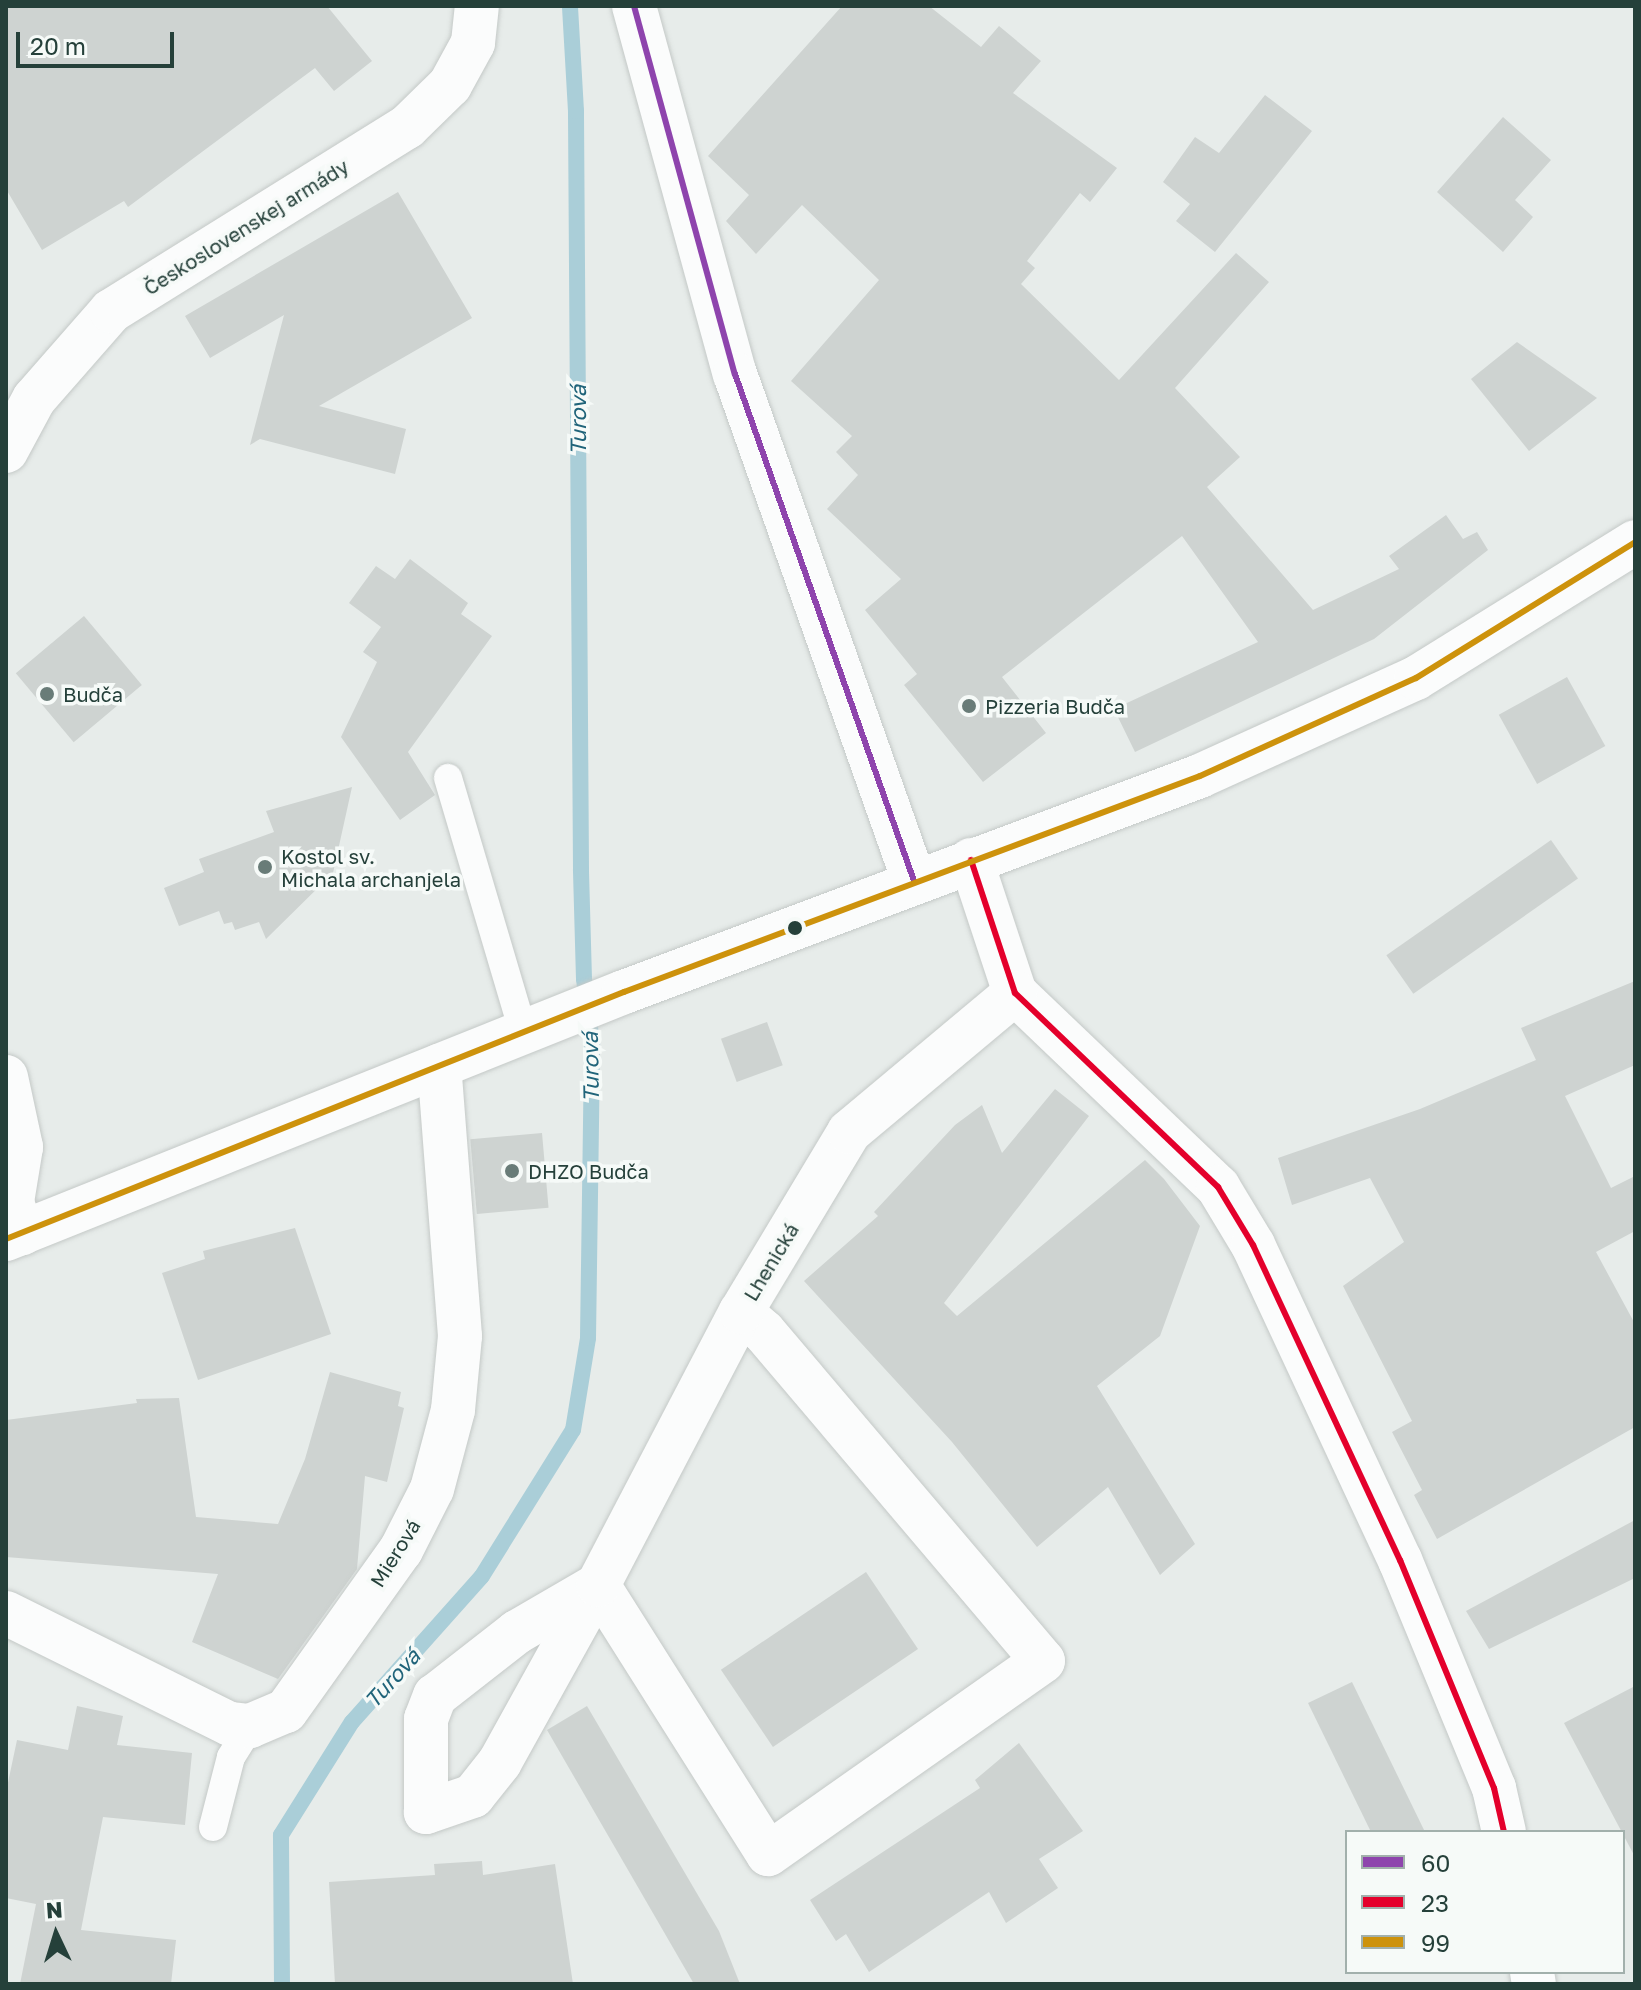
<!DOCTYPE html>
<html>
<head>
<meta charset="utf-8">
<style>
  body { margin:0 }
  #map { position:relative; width:1641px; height:1990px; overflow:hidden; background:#e7ecea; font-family:"Golos Text",sans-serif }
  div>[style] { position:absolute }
  .stream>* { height:16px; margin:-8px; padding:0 8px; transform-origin:8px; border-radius:8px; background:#aaced8 }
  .building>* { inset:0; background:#ced3d1; transform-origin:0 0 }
  .roads { filter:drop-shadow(0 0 2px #c4c9c7) drop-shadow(0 0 2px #c4c9c7) }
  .service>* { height:28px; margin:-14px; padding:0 14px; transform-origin:14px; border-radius:14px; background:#fbfcfc }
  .minor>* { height:44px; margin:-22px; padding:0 22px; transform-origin:22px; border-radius:22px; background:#fbfcfc }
  .tertiary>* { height:44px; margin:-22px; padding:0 22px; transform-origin:22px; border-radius:22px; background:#fbfcfc }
  .bus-1>* { height:6px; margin:-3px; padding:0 3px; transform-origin:3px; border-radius:3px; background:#8e44ad }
  .bus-2>* { height:6px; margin:-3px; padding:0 3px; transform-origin:3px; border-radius:3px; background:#e4002b }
  .bus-3>* { height:6px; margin:-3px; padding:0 3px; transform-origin:3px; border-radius:3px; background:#cd920c }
  .dots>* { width:22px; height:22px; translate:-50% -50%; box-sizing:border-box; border:4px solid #f6faf8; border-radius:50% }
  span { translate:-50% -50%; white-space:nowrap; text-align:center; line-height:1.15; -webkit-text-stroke:7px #f6faf8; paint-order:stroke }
  .street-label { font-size:20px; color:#25403a }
  .poi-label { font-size:20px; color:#25403a }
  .left { translate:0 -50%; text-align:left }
  .water-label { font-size:22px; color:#20647a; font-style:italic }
  .frame { position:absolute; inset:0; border:8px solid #25403a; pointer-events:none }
  .legend { position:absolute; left:1345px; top:1830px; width:280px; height:144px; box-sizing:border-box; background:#f6faf8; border:2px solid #a2b0ac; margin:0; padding:10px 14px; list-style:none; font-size:24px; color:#25403a }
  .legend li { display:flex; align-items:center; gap:16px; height:40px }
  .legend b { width:40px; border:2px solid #a2b0ac }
  .north { position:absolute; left:16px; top:1894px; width:80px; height:80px; -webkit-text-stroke:6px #f6faf8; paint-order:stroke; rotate:356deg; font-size:22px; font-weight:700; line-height:32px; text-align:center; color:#25403a }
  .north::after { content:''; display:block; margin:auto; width:28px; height:36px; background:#25403a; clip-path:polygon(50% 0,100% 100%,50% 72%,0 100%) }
  .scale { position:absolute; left:16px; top:32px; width:158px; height:36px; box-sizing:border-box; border:4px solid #25403a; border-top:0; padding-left:10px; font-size:24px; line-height:28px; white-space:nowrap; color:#25403a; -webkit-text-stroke:6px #f6faf8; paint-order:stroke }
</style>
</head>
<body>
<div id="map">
  <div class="stream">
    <div style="left:282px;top:1984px;width:149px;rotate:-90.4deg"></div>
    <div style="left:281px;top:1835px;width:133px;rotate:-57.9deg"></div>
    <div style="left:352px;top:1722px;width:195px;rotate:-48.3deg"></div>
    <div style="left:482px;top:1576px;width:172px;rotate:-58.1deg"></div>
    <div style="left:573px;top:1430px;width:93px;rotate:-80.7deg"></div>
    <div style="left:588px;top:1338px;width:295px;rotate:-89.2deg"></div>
    <div style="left:592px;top:1043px;width:64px;rotate:-97.1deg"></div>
    <div style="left:584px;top:979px;width:110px;rotate:-91.6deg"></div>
    <div style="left:581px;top:869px;width:758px;rotate:-90.38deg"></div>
    <div style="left:576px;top:111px;width:105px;rotate:-93.3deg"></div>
  </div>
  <div class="building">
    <div style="clip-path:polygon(6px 6px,327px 6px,372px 61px,334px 91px,315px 68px,128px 207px,124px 201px,42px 250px,6px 189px)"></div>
    <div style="clip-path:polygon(842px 6px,929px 6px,981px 47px,999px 26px,1041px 61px,1013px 93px,1117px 168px,1090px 202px,1080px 193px,1027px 261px,1035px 268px,1021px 284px,1119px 380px,1236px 253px,1269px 282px,1175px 388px,1240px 457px,1207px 487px,1313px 610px,1399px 569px,1389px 556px,1446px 515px,1463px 539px,1477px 532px,1488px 550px,1374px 639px,1135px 752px,1114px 709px,1258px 642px,1182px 536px,1002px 677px,1046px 733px,983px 782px,904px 685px,917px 674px,865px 610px,901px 579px,827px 509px,858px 475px,836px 452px,852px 436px,791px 381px,879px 280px,802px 205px,756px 254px,726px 221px,749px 195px,708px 156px)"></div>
    <div style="clip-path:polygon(1265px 95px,1312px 131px,1215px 252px,1176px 221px,1190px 204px,1163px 182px,1195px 137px,1219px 153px)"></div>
    <div style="clip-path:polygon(1503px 117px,1551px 160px,1515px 200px,1533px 217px,1503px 252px,1437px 192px)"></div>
    <div style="clip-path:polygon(398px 192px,472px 318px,319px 406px,406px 429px,395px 474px,260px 439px,250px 445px,284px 315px,210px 358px,185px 316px)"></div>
    <div style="clip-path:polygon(1517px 342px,1597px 398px,1529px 451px,1471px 379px)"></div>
    <div style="clip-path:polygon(410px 559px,468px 603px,461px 614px,492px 636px,408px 752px,435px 795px,400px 820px,341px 737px,377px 662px,363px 652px,381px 627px,349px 603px,376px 566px,395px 579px)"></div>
    <div style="left:84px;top:616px;width:90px;height:89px;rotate:50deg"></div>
    <div style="left:1567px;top:677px;width:79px;height:78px;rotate:61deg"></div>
    <div style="clip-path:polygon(352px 787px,333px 873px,266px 939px,259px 922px,235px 930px,232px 922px,224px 924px,219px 911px,179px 926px,164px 888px,204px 872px,199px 859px,274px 832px,266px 811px)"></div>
    <div style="left:1551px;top:840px;width:47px;height:201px;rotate:55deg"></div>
    <div style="clip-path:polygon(1635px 981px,1635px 1065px,1565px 1096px,1611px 1188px,1635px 1176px,1635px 1231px,1596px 1252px,1635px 1324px,1635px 1427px,1437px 1539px,1414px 1495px,1422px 1490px,1392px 1432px,1412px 1421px,1343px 1286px,1404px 1242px,1370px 1178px,1292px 1205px,1278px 1158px,1420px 1109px,1536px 1060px,1521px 1028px)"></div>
    <div style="left:767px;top:1022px;width:46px;height:49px;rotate:70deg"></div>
    <div style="clip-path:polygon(1055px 1089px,1089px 1116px,944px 1303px,957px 1316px,1145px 1160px,1164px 1179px,1200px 1226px,1160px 1336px,1097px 1386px,1195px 1544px,1160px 1575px,1108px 1487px,1037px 1547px,952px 1442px,804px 1281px,878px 1216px,874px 1212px,955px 1125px,982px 1105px,1002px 1153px)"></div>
    <div style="left:542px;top:1133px;width:75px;height:72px;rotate:85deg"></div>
    <div style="clip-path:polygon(295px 1228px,331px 1334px,198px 1380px,162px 1273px,205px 1259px,203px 1251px)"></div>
    <div style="clip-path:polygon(330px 1372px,401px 1392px,398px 1406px,404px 1408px,387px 1482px,365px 1476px,357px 1569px,278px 1679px,192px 1642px,218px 1574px,6px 1557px,6px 1420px,137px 1403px,136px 1399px,179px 1398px,196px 1517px,278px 1524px,305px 1459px)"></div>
    <div style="clip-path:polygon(1635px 1520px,1635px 1578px,1489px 1649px,1466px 1611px)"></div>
    <div style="left:866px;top:1572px;width:93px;height:175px;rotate:56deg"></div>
    <div style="clip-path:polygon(1352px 1682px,1425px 1832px,1371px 1832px,1308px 1703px)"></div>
    <div style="clip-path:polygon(1635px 1686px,1635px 1857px,1564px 1723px)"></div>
    <div style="clip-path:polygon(77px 1706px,123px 1716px,117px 1745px,192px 1753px,185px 1825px,103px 1817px,81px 1930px,176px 1940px,171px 1984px,20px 1984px,36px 1904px,6px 1898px,6px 1792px,17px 1740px,68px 1750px)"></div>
    <div style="clip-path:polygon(587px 1706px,719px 1931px,740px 1984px,694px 1984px,547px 1730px)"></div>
    <div style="clip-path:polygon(1019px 1743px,1083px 1831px,1039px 1859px,1058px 1888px,1006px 1923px,989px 1892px,869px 1972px,846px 1934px,836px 1941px,810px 1900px,980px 1788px,975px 1780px)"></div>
    <div style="clip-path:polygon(482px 1861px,483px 1875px,555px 1864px,573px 1984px,335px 1984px,329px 1882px,435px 1875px,434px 1864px)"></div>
  </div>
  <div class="roads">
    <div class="service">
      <div style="left:448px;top:778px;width:268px;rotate:73.5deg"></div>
      <div style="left:213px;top:1827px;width:72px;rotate:-75.6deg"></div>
      <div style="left:231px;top:1757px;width:36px;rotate:-58deg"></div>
    </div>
    <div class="minor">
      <div style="left:634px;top:6px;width:382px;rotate:74.7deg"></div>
      <div style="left:735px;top:374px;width:538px;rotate:70.55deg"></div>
      <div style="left:971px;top:860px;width:140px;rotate:71.7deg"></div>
      <div style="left:1015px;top:993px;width:281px;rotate:43.7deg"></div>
      <div style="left:1218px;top:1187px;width:68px;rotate:58.9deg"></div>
      <div style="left:1253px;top:1245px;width:348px;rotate:65deg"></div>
      <div style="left:1400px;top:1560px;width:247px;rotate:67.6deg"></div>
      <div style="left:1494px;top:1788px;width:45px;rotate:77.2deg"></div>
      <div style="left:741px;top:1312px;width:30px;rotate:41deg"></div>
      <div style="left:764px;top:1332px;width:431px;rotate:49.7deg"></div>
      <div style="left:1043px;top:1661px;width:336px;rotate:144.9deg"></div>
      <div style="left:768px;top:1854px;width:318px;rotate:-122.3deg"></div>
      <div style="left:598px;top:1585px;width:202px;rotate:119deg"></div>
      <div style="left:500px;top:1762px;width:43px;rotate:128.5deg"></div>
      <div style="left:473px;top:1796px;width:50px;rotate:161.2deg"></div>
      <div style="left:426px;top:1812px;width:93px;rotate:-90deg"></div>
      <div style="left:426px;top:1719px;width:25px;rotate:-69deg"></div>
      <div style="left:435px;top:1696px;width:104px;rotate:-38deg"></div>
      <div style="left:517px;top:1632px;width:94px;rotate:-30.1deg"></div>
      <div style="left:598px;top:1585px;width:308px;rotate:-62.4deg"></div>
      <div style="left:741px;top:1312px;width:210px;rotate:-59deg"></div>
      <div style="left:849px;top:1132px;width:217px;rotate:-39.9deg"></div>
      <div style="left:6px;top:1613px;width:250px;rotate:26.4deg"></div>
      <div style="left:230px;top:1724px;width:20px;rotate:6deg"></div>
      <div style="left:250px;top:1726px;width:39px;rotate:-23deg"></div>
      <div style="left:286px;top:1711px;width:198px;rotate:-54.5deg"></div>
      <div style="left:401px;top:1550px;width:68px;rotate:-63.1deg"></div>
      <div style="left:432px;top:1489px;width:82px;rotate:-75.1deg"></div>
      <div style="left:453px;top:1410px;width:74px;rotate:-84.6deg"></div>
      <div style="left:460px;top:1336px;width:271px;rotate:-94.4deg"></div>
      <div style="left:1532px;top:1972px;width:12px;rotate:81deg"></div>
    </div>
    <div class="tertiary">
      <div style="left:6px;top:451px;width:59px;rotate:-61.7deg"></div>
      <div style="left:34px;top:399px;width:117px;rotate:-48.8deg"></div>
      <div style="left:111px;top:311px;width:349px;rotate:-31.9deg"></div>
      <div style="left:407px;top:127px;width:60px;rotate:-44.3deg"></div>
      <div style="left:450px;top:85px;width:48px;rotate:-61.3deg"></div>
      <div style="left:473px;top:43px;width:37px;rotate:-84deg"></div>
      <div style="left:6px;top:1077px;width:72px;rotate:77.9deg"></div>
      <div style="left:21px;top:1147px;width:56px;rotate:99.3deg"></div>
      <div style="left:12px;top:1202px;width:33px;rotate:72deg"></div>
      <div style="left:6px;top:1239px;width:666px;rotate:-21.79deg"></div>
      <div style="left:624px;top:992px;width:615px;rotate:-20.56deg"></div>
      <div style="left:1200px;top:776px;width:237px;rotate:-24.4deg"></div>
      <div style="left:1416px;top:678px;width:258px;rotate:-31.8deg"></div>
    </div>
  </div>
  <div class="bus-1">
    <div style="left:634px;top:6px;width:382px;rotate:74.7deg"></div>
    <div style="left:735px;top:374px;width:538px;rotate:70.55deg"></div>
  </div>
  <div class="bus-2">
    <div style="left:971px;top:860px;width:140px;rotate:71.7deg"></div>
    <div style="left:1015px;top:993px;width:281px;rotate:43.7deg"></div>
    <div style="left:1218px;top:1187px;width:68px;rotate:58.9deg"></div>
    <div style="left:1253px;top:1245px;width:348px;rotate:65deg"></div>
    <div style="left:1400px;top:1560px;width:247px;rotate:67.6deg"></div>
    <div style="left:1494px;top:1788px;width:45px;rotate:77.2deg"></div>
  </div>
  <div class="bus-3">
    <div style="left:6px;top:1239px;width:666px;rotate:-21.79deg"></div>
    <div style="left:624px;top:992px;width:615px;rotate:-20.56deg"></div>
    <div style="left:1200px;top:776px;width:237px;rotate:-24.4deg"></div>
    <div style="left:1416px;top:678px;width:258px;rotate:-31.8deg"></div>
  </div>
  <div class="dots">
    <div style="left:47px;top:694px;background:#697c78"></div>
    <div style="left:969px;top:706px;background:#697c78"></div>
    <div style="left:265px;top:867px;background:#697c78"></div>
    <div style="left:795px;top:928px;background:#25403a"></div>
    <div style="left:512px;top:1171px;background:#697c78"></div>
  </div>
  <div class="street-label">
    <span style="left:246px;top:227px;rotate:-32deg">Československej armády</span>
    <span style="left:771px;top:1262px;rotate:-59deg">Lhenická</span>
    <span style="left:395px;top:1553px;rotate:-58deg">Mierová</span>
  </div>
  <div class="poi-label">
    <span class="left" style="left:63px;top:694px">Budča</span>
    <span class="left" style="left:985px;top:706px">Pizzeria Budča</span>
    <span class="left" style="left:281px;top:868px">Kostol sv.<br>Michala archanjela</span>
    <span class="left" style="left:528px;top:1171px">DHZO Budča</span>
  </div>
  <div class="water-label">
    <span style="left:578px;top:420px;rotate:-90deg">Turová</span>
    <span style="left:590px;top:1067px;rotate:-91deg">Turová</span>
    <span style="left:392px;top:1678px;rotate:-48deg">Turová</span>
  </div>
  <div class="frame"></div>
  <ul class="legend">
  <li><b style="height:10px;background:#8e44ad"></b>60</li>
  <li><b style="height:10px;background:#e4002b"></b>23</li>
  <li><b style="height:10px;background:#cd920c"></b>99</li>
  </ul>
  <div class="north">N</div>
  <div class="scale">20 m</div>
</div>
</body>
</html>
